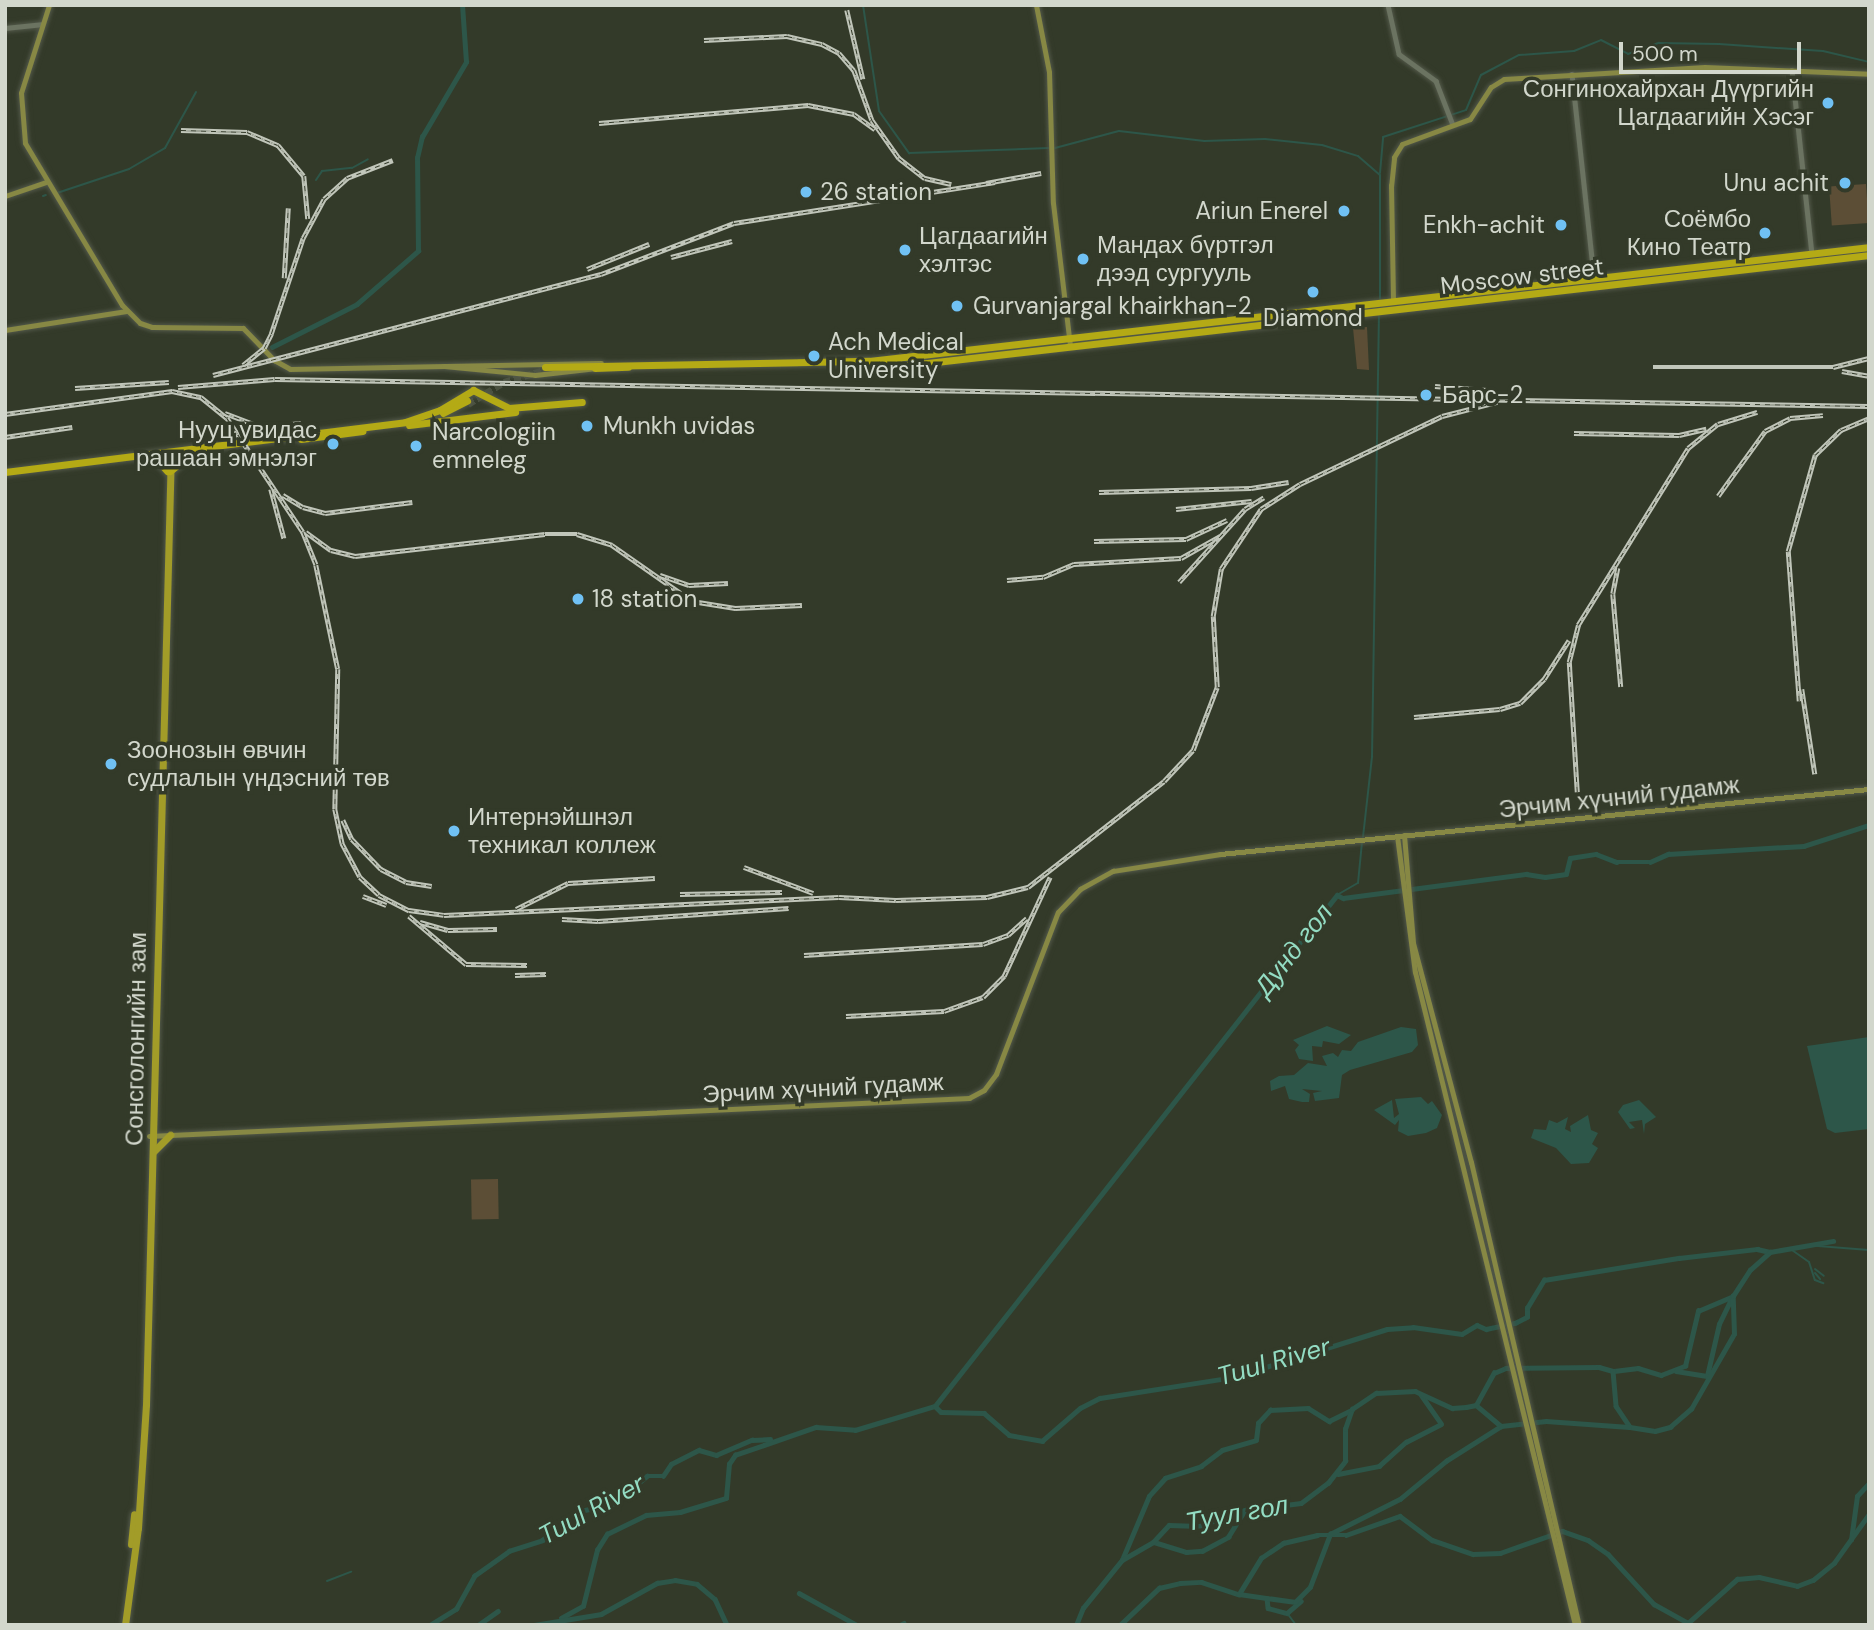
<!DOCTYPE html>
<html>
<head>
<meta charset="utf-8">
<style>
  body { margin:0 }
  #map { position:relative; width:1874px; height:1630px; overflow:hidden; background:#333a29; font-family:"DM Sans",sans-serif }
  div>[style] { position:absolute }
  .green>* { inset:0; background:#5c4e36; transform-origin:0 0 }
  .water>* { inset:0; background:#2d5649 }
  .stream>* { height:2px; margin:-1px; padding:0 1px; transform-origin:1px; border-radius:1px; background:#2d5649 }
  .river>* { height:4.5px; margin:-2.25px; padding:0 2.25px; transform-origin:2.25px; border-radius:2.25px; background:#2d5649 }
  .trunk-tunnel>* { height:7px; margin-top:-3.5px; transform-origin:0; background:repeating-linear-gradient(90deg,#4b5241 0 7px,transparent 0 10.5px) }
  .roads { filter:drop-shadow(0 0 2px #525849) drop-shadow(0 0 2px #525849) }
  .tertiary>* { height:4.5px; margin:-2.25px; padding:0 2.25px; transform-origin:2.25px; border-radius:2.25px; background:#6b7361 }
  .secondary>* { height:5px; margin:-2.5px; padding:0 2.5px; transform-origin:2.5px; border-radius:2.5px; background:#878844 }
  .primary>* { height:7px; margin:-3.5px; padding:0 3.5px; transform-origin:3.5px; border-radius:3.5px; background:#a29c28 }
  .trunk>* { height:7px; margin:-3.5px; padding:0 3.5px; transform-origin:3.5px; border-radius:3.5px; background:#b4aa15 }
  .rail>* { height:4.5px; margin-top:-2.25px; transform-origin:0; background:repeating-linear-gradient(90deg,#333a29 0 5px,#c1c6ba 0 10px); box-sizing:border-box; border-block:2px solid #c1c6ba }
  .dots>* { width:19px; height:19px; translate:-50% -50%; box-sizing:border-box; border:4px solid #333a29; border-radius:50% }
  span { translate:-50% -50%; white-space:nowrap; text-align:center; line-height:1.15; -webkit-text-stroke:7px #333a29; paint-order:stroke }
  .poi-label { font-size:24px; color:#d2d7cc }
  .right { translate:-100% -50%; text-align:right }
  .left { translate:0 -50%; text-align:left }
  .street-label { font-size:24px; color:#d2d7cc }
  .water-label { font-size:26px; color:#93dcc3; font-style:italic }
  .frame { position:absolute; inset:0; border:7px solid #d2d7cc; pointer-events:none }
  .scale { position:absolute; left:1619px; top:42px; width:182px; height:32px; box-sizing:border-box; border:4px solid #d2d7cc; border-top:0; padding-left:9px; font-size:21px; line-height:24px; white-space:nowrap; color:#d2d7cc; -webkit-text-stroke:5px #333a29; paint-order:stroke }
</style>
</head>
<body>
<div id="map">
  <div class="green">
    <div style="left:1866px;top:184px;width:39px;height:37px;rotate:86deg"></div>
    <div style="clip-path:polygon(1367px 327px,1369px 370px,1357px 369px,1353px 328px)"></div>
    <div style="left:498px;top:1179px;width:40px;height:27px;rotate:89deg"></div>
  </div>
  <div class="water">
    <div style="clip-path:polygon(1327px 1026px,1351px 1035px,1339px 1044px,1323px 1041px,1322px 1047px,1312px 1046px,1313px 1061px,1299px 1059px,1295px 1050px,1299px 1045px,1293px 1040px)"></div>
    <div style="clip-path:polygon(1401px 1027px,1416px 1029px,1418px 1045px,1412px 1052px,1350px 1070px,1342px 1075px,1339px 1098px,1315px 1101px,1313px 1093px,1322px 1091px,1302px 1089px,1310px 1094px,1309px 1102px,1302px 1102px,1289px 1099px,1285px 1086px,1271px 1091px,1270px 1081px,1279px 1076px,1294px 1075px,1308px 1063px,1327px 1066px,1322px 1056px,1333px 1053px,1338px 1057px,1342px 1050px,1351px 1051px,1358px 1042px)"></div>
    <div style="clip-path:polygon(1869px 1037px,1869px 1129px,1835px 1133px,1827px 1129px,1807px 1046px)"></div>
    <div style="clip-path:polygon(1421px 1097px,1428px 1104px,1432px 1101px,1442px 1115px,1437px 1128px,1426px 1133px,1408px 1136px,1398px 1131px,1399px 1120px,1395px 1125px,1374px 1110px,1392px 1100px,1394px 1118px,1399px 1114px,1395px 1099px)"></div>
    <div style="clip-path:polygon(1639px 1100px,1656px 1117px,1645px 1124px,1644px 1134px,1642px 1120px,1629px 1122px,1635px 1128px,1630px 1129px,1618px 1112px,1623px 1105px)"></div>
    <div style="clip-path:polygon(1588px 1115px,1591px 1130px,1598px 1133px,1592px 1144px,1598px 1148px,1589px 1163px,1571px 1164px,1556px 1148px,1531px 1138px,1534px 1129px,1546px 1130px,1549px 1120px,1557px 1123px,1568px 1117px,1565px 1129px,1571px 1132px,1570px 1126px)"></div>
  </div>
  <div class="stream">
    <div style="left:863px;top:5px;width:107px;rotate:81.4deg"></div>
    <div style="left:879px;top:111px;width:52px;rotate:54.5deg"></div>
    <div style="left:909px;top:153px;width:140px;rotate:-2deg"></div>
    <div style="left:1055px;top:148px;width:66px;rotate:-14.9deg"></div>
    <div style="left:1119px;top:131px;width:86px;rotate:6.7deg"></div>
    <div style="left:1204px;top:141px;width:61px;rotate:-1.9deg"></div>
    <div style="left:1265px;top:139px;width:57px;rotate:6deg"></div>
    <div style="left:1322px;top:145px;width:38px;rotate:17deg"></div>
    <div style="left:1358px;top:156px;width:29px;rotate:41deg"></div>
    <div style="left:1380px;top:175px;width:125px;rotate:90deg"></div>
    <div style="left:1380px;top:173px;width:36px;rotate:-85deg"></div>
    <div style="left:1383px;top:137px;width:87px;rotate:-18deg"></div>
    <div style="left:1466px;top:110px;width:38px;rotate:-67deg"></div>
    <div style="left:1481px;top:75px;width:43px;rotate:-27.8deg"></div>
    <div style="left:1519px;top:55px;width:55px;rotate:-4.2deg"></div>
    <div style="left:1574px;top:51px;width:29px;rotate:-22deg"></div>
    <div style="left:1601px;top:40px;width:30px;rotate:27deg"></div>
    <div style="left:1628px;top:54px;width:33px;rotate:-20deg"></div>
    <div style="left:1659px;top:43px;width:60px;rotate:1deg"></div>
    <div style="left:1719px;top:44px;width:104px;rotate:3.9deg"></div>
    <div style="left:1823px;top:51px;width:47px;rotate:13.4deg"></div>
    <div style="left:316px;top:180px;width:11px;rotate:-56deg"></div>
    <div style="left:322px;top:171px;width:30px;rotate:-6deg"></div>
    <div style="left:352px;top:168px;width:18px;rotate:-29deg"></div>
    <div style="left:57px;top:193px;width:76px;rotate:-18.4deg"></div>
    <div style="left:129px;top:169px;width:42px;rotate:-30.3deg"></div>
    <div style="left:165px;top:148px;width:64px;rotate:-61deg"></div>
    <div style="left:43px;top:196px;width:3px;rotate:-18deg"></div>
    <div style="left:1363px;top:837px;width:81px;rotate:-83.6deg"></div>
    <div style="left:1372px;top:757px;width:444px;rotate:-89.1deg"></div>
    <div style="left:1337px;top:895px;width:24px;rotate:-30deg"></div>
    <div style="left:1358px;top:883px;width:41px;rotate:-84.4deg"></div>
    <div style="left:1805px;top:1245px;width:64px;rotate:4.5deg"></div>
    <div style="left:1789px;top:1248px;width:24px;rotate:35deg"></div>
    <div style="left:1809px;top:1262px;width:19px;rotate:72deg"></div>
    <div style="left:1815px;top:1280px;width:9px;rotate:21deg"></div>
    <div style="left:1815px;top:1269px;width:11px;rotate:38deg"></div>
    <div style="left:1815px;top:1273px;width:8px;rotate:50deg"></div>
    <div style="left:327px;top:1581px;width:26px;rotate:-21deg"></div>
    <div style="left:1287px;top:1613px;width:15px;rotate:53deg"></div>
  </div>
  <div class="river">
    <div style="left:272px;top:347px;width:95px;rotate:-26.8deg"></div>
    <div style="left:357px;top:304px;width:81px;rotate:-41deg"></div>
    <div style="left:418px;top:251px;width:93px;rotate:-90.6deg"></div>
    <div style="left:417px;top:158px;width:22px;rotate:-77deg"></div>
    <div style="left:422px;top:137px;width:87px;rotate:-59.6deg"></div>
    <div style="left:466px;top:62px;width:57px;rotate:-94deg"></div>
    <div style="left:1614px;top:1371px;width:24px;rotate:-7deg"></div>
    <div style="left:1638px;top:1368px;width:24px;rotate:17deg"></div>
    <div style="left:1661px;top:1375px;width:26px;rotate:-21deg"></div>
    <div style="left:1685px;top:1366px;width:57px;rotate:-76.7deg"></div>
    <div style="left:1698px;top:1311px;width:38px;rotate:-23deg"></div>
    <div style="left:1676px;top:1371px;width:31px;rotate:9deg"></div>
    <div style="left:1707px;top:1376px;width:53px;rotate:-77deg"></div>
    <div style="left:1719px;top:1324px;width:30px;rotate:-64deg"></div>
    <div style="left:1476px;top:1405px;width:33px;rotate:40deg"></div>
    <div style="left:935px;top:1406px;width:650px;rotate:-51.81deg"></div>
    <div style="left:1337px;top:895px;width:7px;rotate:27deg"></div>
    <div style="left:1343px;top:898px;width:185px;rotate:-7.5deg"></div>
    <div style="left:1526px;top:874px;width:19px;rotate:9deg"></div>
    <div style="left:1545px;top:877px;width:21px;rotate:-8deg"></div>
    <div style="left:1566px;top:874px;width:16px;rotate:-76deg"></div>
    <div style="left:1570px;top:858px;width:26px;rotate:-9deg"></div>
    <div style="left:1596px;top:854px;width:22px;rotate:21deg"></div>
    <div style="left:1617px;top:862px;width:33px"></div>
    <div style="left:1650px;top:862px;width:20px;rotate:-24deg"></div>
    <div style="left:1668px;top:854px;width:136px;rotate:-3.4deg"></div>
    <div style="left:1804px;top:846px;width:68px;rotate:-17.9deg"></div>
    <div style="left:1338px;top:1474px;width:42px;rotate:-11deg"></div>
    <div style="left:1379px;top:1466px;width:36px;rotate:-42deg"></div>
    <div style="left:1406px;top:1442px;width:39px;rotate:-27deg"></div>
    <div style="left:1441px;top:1424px;width:35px;rotate:-125deg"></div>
    <div style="left:1851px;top:1540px;width:44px;rotate:-82.2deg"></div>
    <div style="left:1857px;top:1496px;width:18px;rotate:-47deg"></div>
    <div style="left:1154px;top:1542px;width:34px;rotate:17deg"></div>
    <div style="left:1186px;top:1552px;width:16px;rotate:-4deg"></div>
    <div style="left:1202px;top:1551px;width:30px;rotate:-28deg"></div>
    <div style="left:1228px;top:1537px;width:31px;rotate:-58deg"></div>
    <div style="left:1122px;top:1560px;width:69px;rotate:-67.1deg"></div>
    <div style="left:1149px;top:1496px;width:24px;rotate:-48deg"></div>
    <div style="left:1165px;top:1478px;width:38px;rotate:-18deg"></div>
    <div style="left:1201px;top:1466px;width:26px;rotate:-37deg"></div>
    <div style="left:1222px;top:1450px;width:35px;rotate:-16deg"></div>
    <div style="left:1256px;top:1440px;width:17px;rotate:-83deg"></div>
    <div style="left:1258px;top:1423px;width:18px;rotate:-47deg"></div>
    <div style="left:1270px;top:1410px;width:38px;rotate:-3deg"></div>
    <div style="left:1308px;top:1408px;width:25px;rotate:32deg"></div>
    <div style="left:1329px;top:1421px;width:25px;rotate:-26deg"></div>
    <div style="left:799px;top:1593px;width:66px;rotate:28.9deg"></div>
    <div style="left:1239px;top:1594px;width:42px;rotate:-58.6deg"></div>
    <div style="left:1261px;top:1558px;width:27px;rotate:-34deg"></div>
    <div style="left:1283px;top:1543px;width:35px;rotate:-13deg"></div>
    <div style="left:1317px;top:1535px;width:29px"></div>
    <div style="left:1346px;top:1535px;width:57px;rotate:-19.4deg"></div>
    <div style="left:1400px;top:1516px;width:40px;rotate:37deg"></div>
    <div style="left:1432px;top:1540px;width:43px;rotate:18.9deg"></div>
    <div style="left:1473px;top:1554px;width:27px;rotate:-2deg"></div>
    <div style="left:1500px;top:1553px;width:66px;rotate:-19.5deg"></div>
    <div style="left:1562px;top:1531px;width:28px;rotate:19deg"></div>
    <div style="left:1588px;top:1540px;width:24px;rotate:35deg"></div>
    <div style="left:1608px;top:1554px;width:68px;rotate:47.4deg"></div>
    <div style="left:1654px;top:1604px;width:39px;rotate:29deg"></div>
    <div style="left:1688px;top:1623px;width:66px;rotate:-41.9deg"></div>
    <div style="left:1737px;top:1579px;width:22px;rotate:-5deg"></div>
    <div style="left:1759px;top:1577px;width:39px;rotate:13deg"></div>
    <div style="left:1797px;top:1586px;width:17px;rotate:-21deg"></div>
    <div style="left:1813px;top:1580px;width:27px;rotate:-39deg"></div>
    <div style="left:1834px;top:1563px;width:60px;rotate:-54.5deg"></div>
    <div style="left:1267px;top:1598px;width:10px;rotate:84deg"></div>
    <div style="left:1268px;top:1608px;width:20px;rotate:15deg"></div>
    <div style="left:1287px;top:1613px;width:18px;rotate:-41deg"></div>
    <div style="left:561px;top:1618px;width:25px;rotate:-29deg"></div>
    <div style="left:583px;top:1606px;width:58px;rotate:-76deg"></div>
    <div style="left:597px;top:1550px;width:19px;rotate:-58deg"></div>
    <div style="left:607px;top:1534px;width:43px;rotate:-26deg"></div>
    <div style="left:646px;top:1515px;width:34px;rotate:-5deg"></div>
    <div style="left:680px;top:1512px;width:48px;rotate:-16.9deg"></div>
    <div style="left:726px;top:1498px;width:34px;rotate:-85deg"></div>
    <div style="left:729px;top:1464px;width:11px;rotate:-56deg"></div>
    <div style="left:735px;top:1455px;width:86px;rotate:-19.1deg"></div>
    <div style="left:816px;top:1427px;width:39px;rotate:4deg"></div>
    <div style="left:855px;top:1430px;width:84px;rotate:-16.7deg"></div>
    <div style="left:935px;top:1406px;width:8px;rotate:45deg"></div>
    <div style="left:941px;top:1412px;width:43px;rotate:1.3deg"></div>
    <div style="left:984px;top:1413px;width:33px;rotate:41deg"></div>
    <div style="left:1009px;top:1435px;width:34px;rotate:10deg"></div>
    <div style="left:1042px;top:1441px;width:50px;rotate:-41deg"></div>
    <div style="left:1080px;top:1408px;width:22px;rotate:-27deg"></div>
    <div style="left:1100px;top:1398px;width:136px;rotate:-8.9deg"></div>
    <div style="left:1234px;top:1377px;width:160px;rotate:-17.4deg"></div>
    <div style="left:1387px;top:1329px;width:26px;rotate:-4deg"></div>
    <div style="left:1413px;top:1327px;width:49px;rotate:8.1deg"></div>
    <div style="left:1462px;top:1334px;width:17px;rotate:-31deg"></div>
    <div style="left:1477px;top:1325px;width:10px;rotate:24deg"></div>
    <div style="left:1486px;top:1329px;width:30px;rotate:-12deg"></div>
    <div style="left:1515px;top:1323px;width:13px;rotate:-27deg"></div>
    <div style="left:1527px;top:1317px;width:9px;rotate:-90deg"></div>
    <div style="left:1527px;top:1308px;width:33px;rotate:-59deg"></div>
    <div style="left:1544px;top:1280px;width:137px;rotate:-9.3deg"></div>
    <div style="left:1679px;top:1258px;width:79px;rotate:-6.6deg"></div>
    <div style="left:1757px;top:1249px;width:13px;rotate:13deg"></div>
    <div style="left:430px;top:1625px;width:31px;rotate:-32deg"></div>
    <div style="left:456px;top:1609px;width:38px;rotate:-61deg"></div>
    <div style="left:474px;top:1576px;width:43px;rotate:-35.5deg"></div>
    <div style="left:509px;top:1551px;width:35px;rotate:-18deg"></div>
    <div style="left:542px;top:1540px;width:48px;rotate:-37.3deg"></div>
    <div style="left:580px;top:1511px;width:34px;rotate:-12deg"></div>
    <div style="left:613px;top:1504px;width:44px;rotate:-39.5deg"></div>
    <div style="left:647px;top:1476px;width:16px"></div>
    <div style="left:663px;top:1476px;width:14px;rotate:-56deg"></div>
    <div style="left:671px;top:1464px;width:31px;rotate:-27deg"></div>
    <div style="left:699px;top:1450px;width:18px;rotate:16deg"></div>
    <div style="left:716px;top:1455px;width:39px;rotate:-23deg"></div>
    <div style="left:752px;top:1440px;width:18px;rotate:-3deg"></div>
    <div style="left:478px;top:1625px;width:24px;rotate:-35deg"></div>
    <div style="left:534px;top:1625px;width:68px;rotate:-9.3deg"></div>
    <div style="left:601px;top:1614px;width:64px;rotate:-29deg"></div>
    <div style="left:657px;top:1583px;width:18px;rotate:-9deg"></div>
    <div style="left:675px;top:1580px;width:22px;rotate:10deg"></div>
    <div style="left:697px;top:1584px;width:23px;rotate:40deg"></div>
    <div style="left:715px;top:1599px;width:29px;rotate:65deg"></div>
    <div style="left:900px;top:1625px;width:4px;rotate:-27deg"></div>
    <div style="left:1076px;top:1625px;width:18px;rotate:-68deg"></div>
    <div style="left:1083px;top:1608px;width:62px;rotate:-50.9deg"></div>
    <div style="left:1122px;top:1560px;width:36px;rotate:-30deg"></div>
    <div style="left:1153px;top:1542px;width:23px;rotate:-47deg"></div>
    <div style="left:1169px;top:1525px;width:30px;rotate:2deg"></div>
    <div style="left:1199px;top:1526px;width:49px;rotate:-19.2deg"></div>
    <div style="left:1245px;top:1510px;width:56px;rotate:-7.1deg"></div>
    <div style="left:1301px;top:1503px;width:34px;rotate:-37deg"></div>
    <div style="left:1328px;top:1483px;width:28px;rotate:-52deg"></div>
    <div style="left:1345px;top:1461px;width:32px;rotate:-90deg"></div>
    <div style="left:1345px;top:1429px;width:21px;rotate:-71deg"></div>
    <div style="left:1352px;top:1409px;width:29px;rotate:-34deg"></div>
    <div style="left:1376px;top:1393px;width:39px;rotate:-3deg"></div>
    <div style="left:1415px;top:1391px;width:41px;rotate:24.7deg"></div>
    <div style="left:1452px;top:1408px;width:14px;rotate:-4deg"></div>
    <div style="left:1466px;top:1407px;width:10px;rotate:-11deg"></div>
    <div style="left:1476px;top:1405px;width:37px;rotate:-61deg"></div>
    <div style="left:1494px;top:1373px;width:13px;rotate:-23deg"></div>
    <div style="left:1506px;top:1368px;width:93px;rotate:-0.6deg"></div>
    <div style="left:1599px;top:1367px;width:15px;rotate:16deg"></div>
    <div style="left:1613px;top:1371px;width:35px;rotate:85deg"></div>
    <div style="left:1616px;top:1406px;width:25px;rotate:56deg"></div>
    <div style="left:1630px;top:1427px;width:25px;rotate:9deg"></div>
    <div style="left:1655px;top:1431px;width:16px;rotate:-15deg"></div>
    <div style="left:1670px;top:1427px;width:28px;rotate:-41deg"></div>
    <div style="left:1691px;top:1409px;width:86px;rotate:-60.2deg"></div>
    <div style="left:1734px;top:1334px;width:38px;rotate:-92deg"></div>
    <div style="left:1733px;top:1296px;width:31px;rotate:-57deg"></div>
    <div style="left:1750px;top:1270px;width:27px;rotate:-42deg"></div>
    <div style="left:1770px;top:1252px;width:64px;rotate:-9.9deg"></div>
    <div style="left:1120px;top:1625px;width:54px;rotate:-43.5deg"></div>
    <div style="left:1159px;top:1588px;width:22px;rotate:-13deg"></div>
    <div style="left:1180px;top:1583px;width:21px;rotate:-3deg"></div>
    <div style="left:1201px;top:1582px;width:40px;rotate:18deg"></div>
    <div style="left:1239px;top:1594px;width:57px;rotate:8.1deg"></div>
    <div style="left:1295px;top:1602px;width:21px;rotate:-45deg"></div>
    <div style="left:1310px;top:1587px;width:57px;rotate:-69.3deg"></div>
    <div style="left:1330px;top:1534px;width:78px;rotate:-26.6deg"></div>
    <div style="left:1400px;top:1499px;width:60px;rotate:-39.6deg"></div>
    <div style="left:1446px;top:1461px;width:65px;rotate:-32.5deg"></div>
    <div style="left:1501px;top:1426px;width:45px;rotate:-6.3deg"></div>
    <div style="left:1546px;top:1421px;width:83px;rotate:4.1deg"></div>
  </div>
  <div class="trunk-tunnel">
    <div style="left:468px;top:404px;width:42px;rotate:-31.4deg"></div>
    <div style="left:504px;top:382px;width:45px;rotate:-16.8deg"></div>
  </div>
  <div class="roads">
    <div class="tertiary">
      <div style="left:1388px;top:5px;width:50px;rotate:77.3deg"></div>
      <div style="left:1399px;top:54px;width:46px;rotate:36.1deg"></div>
      <div style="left:1436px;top:81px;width:47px;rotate:68.9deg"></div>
      <div style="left:5px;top:28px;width:36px;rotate:-6deg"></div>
      <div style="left:1792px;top:70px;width:184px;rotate:83.8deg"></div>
      <div style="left:1572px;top:74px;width:205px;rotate:83.8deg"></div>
    </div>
    <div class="secondary">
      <div style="left:49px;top:5px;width:92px;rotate:107.7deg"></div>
      <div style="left:21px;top:93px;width:50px;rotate:85.4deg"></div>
      <div style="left:25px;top:143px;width:189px;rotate:59.1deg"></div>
      <div style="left:122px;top:305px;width:25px;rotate:45deg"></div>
      <div style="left:140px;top:323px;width:13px;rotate:18deg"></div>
      <div style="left:152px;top:327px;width:91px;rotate:0.6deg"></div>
      <div style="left:243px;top:328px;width:45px;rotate:45.9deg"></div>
      <div style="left:274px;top:360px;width:18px;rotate:29deg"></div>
      <div style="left:290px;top:369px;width:311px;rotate:-1.1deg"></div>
      <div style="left:1036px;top:5px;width:68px;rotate:79deg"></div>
      <div style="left:1049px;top:72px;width:131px;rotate:88.3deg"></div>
      <div style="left:1053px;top:203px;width:144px;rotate:83.2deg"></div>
      <div style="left:1391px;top:185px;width:117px;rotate:89deg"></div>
      <div style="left:1391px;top:187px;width:30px;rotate:-84deg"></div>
      <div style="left:1394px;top:157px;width:15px;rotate:-58deg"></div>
      <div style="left:1402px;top:144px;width:72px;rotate:-20.2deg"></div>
      <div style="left:1470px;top:119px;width:38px;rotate:-57deg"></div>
      <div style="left:1491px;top:87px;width:15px;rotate:-32deg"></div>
      <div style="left:1504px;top:79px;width:201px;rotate:-3.4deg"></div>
      <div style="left:1705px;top:67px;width:164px;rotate:2.4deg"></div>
      <div style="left:5px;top:196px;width:43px;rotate:-18.9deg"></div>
      <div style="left:5px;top:330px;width:123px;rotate:-8.9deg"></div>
      <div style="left:444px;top:366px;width:91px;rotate:5.6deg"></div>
      <div style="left:535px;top:375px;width:62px;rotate:-6.4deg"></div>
      <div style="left:1404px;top:835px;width:108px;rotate:85.2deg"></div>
      <div style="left:1413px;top:943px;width:227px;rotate:75.2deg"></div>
      <div style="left:1471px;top:1162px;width:475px;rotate:76.9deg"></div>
      <div style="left:1397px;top:836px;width:137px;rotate:82.5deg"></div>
      <div style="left:1415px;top:972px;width:672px;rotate:76.23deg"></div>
      <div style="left:149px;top:1136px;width:821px;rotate:-2.65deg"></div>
      <div style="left:969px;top:1098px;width:17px;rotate:-28deg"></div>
      <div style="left:984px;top:1090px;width:20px;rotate:-53deg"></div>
      <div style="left:996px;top:1074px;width:173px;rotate:-69.1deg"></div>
      <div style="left:1058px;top:912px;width:32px;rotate:-46deg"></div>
      <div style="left:1080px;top:889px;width:38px;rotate:-29deg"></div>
      <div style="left:1113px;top:871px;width:108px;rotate:-9deg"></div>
      <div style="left:1220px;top:854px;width:652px;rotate:-5.72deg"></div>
    </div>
    <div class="primary">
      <div style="left:154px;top:1151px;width:23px;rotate:-45deg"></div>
      <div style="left:131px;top:1544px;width:30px;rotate:-84deg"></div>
      <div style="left:125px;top:1625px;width:98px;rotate:-82.4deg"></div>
      <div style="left:138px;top:1528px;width:123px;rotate:-86.3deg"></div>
      <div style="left:146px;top:1405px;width:952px;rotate:-88.5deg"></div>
    </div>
    <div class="trunk">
      <div style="left:545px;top:367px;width:324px;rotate:-1.1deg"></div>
      <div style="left:869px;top:361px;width:1006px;rotate:-6.5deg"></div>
      <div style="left:850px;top:367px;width:51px;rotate:-1.1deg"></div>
      <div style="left:901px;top:366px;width:974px;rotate:-6.54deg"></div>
      <div style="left:595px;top:368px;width:33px;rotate:-2deg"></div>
      <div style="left:443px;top:413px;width:27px;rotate:-27deg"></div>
      <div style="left:409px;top:425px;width:107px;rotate:-7deg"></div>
      <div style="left:301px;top:439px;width:62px;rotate:-7.5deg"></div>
      <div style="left:145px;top:459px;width:16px;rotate:15deg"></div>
      <div style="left:160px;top:463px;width:11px;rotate:49deg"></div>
      <div style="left:170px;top:471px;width:27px;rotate:-39deg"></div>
      <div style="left:5px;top:472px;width:403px;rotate:-7.1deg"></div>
      <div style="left:405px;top:422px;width:37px;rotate:-19deg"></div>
      <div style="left:440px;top:410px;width:39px;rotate:-31deg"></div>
      <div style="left:473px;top:390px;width:40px;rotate:26.6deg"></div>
      <div style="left:509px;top:408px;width:73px;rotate:-4.7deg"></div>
    </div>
  </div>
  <div class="rail">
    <div style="left:847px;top:10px;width:71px;rotate:76.9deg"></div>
    <div style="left:704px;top:40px;width:83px;rotate:-2.8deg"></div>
    <div style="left:787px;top:36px;width:36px;rotate:13deg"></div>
    <div style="left:822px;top:44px;width:19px;rotate:28deg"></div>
    <div style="left:839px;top:53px;width:23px;rotate:49deg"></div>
    <div style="left:854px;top:70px;width:53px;rotate:70.2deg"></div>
    <div style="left:872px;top:120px;width:47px;rotate:54.6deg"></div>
    <div style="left:899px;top:158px;width:33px;rotate:38deg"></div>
    <div style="left:925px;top:178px;width:27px;rotate:13deg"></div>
    <div style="left:599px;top:123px;width:210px;rotate:-4.9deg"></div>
    <div style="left:808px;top:105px;width:47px;rotate:11.1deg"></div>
    <div style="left:854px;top:114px;width:26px;rotate:36deg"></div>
    <div style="left:181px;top:130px;width:66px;rotate:1.7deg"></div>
    <div style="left:247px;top:132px;width:34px;rotate:23deg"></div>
    <div style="left:278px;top:145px;width:40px;rotate:50deg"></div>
    <div style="left:304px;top:176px;width:43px;rotate:84.7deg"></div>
    <div style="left:986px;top:183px;width:56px;rotate:-10.3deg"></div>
    <div style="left:671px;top:257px;width:63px;rotate:-14.7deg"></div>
    <div style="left:587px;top:269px;width:67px;rotate:-22deg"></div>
    <div style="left:284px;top:278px;width:70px;rotate:-86.7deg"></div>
    <div style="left:243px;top:365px;width:27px;rotate:-39deg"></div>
    <div style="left:264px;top:348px;width:16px;rotate:-63deg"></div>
    <div style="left:271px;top:334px;width:101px;rotate:-71.6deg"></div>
    <div style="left:303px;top:238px;width:44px;rotate:-61.7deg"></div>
    <div style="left:324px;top:199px;width:31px;rotate:-42deg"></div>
    <div style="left:347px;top:178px;width:49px;rotate:-21.4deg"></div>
    <div style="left:1653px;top:367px;width:180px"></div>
    <div style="left:1833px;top:367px;width:37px;rotate:-14deg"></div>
    <div style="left:1842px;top:371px;width:27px;rotate:10deg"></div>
    <div style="left:213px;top:375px;width:401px;rotate:-14.6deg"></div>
    <div style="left:601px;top:274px;width:142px;rotate:-21deg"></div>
    <div style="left:734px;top:223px;width:264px;rotate:-8.9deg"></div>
    <div style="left:1435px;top:386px;width:52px;rotate:4.4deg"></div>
    <div style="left:178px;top:387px;width:97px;rotate:-4.7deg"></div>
    <div style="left:275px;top:379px;width:1594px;rotate:0.97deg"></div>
    <div style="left:75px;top:388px;width:94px;rotate:-3.7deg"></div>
    <div style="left:225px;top:413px;width:40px;rotate:21deg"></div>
    <div style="left:262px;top:427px;width:39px;rotate:-6deg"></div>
    <div style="left:5px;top:414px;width:169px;rotate:-7.8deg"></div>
    <div style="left:172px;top:391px;width:30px;rotate:12deg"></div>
    <div style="left:201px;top:397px;width:33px;rotate:39deg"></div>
    <div style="left:227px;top:418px;width:137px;rotate:56.3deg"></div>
    <div style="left:303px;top:532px;width:35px;rotate:68deg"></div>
    <div style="left:316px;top:565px;width:106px;rotate:78.1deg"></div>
    <div style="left:338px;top:669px;width:140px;rotate:91.2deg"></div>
    <div style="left:335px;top:809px;width:35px;rotate:78deg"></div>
    <div style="left:342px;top:843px;width:38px;rotate:62deg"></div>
    <div style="left:360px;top:877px;width:26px;rotate:43deg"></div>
    <div style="left:379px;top:895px;width:34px;rotate:27deg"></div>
    <div style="left:409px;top:910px;width:35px;rotate:8deg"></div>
    <div style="left:444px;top:915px;width:395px;rotate:-2.6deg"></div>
    <div style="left:839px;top:897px;width:57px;rotate:3deg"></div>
    <div style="left:896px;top:900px;width:91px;rotate:-1.9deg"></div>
    <div style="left:987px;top:897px;width:42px;rotate:-13.7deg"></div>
    <div style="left:1028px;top:887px;width:172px;rotate:-37.9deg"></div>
    <div style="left:1164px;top:781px;width:42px;rotate:-46.9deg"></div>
    <div style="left:1193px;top:750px;width:67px;rotate:-69.1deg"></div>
    <div style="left:1217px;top:687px;width:71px;rotate:-93.2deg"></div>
    <div style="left:1213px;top:616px;width:48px;rotate:-80.3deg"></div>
    <div style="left:1221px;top:569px;width:72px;rotate:-56.3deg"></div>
    <div style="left:1261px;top:509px;width:46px;rotate:-32.7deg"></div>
    <div style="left:1300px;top:484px;width:157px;rotate:-25.6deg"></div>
    <div style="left:1442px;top:416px;width:57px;rotate:-14.3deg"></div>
    <div style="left:1574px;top:433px;width:105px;rotate:1.1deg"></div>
    <div style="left:1679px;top:435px;width:28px;rotate:-13deg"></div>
    <div style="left:5px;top:437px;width:68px;rotate:-8.5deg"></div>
    <div style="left:271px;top:489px;width:51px;rotate:75.1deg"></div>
    <div style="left:1099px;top:492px;width:152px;rotate:-1.5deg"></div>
    <div style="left:1251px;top:488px;width:38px;rotate:-9deg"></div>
    <div style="left:283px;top:495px;width:23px;rotate:31deg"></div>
    <div style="left:303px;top:507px;width:23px;rotate:15deg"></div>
    <div style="left:325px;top:513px;width:88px;rotate:-7.2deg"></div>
    <div style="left:1718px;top:496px;width:80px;rotate:-54.1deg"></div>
    <div style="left:1765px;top:431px;width:28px;rotate:-27deg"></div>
    <div style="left:1790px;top:418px;width:33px;rotate:-5deg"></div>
    <div style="left:1176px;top:509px;width:76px;rotate:-6deg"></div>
    <div style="left:306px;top:532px;width:31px;rotate:36deg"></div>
    <div style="left:331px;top:550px;width:25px;rotate:14deg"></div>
    <div style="left:355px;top:556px;width:191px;rotate:-6.6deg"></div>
    <div style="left:545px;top:534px;width:32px"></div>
    <div style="left:577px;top:534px;width:37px;rotate:17deg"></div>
    <div style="left:612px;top:545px;width:98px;rotate:35deg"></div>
    <div style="left:692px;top:601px;width:44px;rotate:9.2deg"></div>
    <div style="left:735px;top:608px;width:67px;rotate:-2.6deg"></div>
    <div style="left:1094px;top:541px;width:92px;rotate:-1.2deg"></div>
    <div style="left:1186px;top:539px;width:45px;rotate:-24.9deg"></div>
    <div style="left:1618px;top:568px;width:26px;rotate:101deg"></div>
    <div style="left:1613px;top:594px;width:93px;rotate:85.1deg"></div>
    <div style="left:660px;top:575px;width:31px;rotate:19deg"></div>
    <div style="left:689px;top:585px;width:39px;rotate:-3deg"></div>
    <div style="left:1007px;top:580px;width:36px;rotate:-5deg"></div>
    <div style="left:1043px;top:577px;width:34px;rotate:-23deg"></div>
    <div style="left:1074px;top:564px;width:107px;rotate:-3.2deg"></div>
    <div style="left:1181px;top:558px;width:45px;rotate:-29.4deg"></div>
    <div style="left:1179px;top:582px;width:98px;rotate:-47.9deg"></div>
    <div style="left:1245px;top:509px;width:22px;rotate:-32deg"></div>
    <div style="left:1802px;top:689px;width:86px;rotate:81.3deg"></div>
    <div style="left:1799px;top:701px;width:150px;rotate:-94.2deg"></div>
    <div style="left:1788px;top:551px;width:100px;rotate:-74.3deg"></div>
    <div style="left:1815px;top:455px;width:36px;rotate:-44deg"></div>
    <div style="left:1841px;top:430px;width:30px;rotate:-23deg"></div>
    <div style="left:1414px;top:717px;width:86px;rotate:-5.3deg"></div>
    <div style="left:1500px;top:709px;width:21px;rotate:-17deg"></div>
    <div style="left:1520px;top:703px;width:34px;rotate:-45deg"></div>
    <div style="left:1544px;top:679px;width:46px;rotate:-57.3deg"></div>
    <div style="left:1577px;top:792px;width:130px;rotate:-93.5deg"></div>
    <div style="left:1569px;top:662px;width:38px;rotate:-76deg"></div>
    <div style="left:1578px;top:625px;width:208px;rotate:-58.1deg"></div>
    <div style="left:1688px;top:448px;width:38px;rotate:-39deg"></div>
    <div style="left:1718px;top:424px;width:41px;rotate:-17.1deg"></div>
    <div style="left:343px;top:820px;width:21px;rotate:65deg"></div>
    <div style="left:352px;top:839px;width:42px;rotate:46deg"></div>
    <div style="left:381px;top:869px;width:28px;rotate:27deg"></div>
    <div style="left:406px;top:882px;width:26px;rotate:9deg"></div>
    <div style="left:744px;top:867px;width:74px;rotate:20.6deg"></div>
    <div style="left:680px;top:894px;width:102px;rotate:-1.1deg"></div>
    <div style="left:363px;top:896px;width:25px;rotate:21deg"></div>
    <div style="left:516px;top:909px;width:58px;rotate:-26.6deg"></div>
    <div style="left:568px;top:883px;width:87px;rotate:-3.3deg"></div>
    <div style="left:409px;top:916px;width:75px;rotate:40.1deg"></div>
    <div style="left:466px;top:964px;width:61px;rotate:0.9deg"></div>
    <div style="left:562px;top:919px;width:36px;rotate:3deg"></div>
    <div style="left:598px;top:921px;width:191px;rotate:-3.9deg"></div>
    <div style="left:420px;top:922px;width:29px;rotate:16deg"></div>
    <div style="left:448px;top:930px;width:49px;rotate:-1.2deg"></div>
    <div style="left:804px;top:955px;width:179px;rotate:-3.5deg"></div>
    <div style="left:983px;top:944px;width:27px;rotate:-20deg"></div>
    <div style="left:1008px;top:935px;width:25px;rotate:-42deg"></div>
    <div style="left:515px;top:975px;width:31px;rotate:-2deg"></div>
    <div style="left:846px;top:1016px;width:98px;rotate:-2.9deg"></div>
    <div style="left:944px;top:1011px;width:41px;rotate:-19.7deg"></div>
    <div style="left:983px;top:997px;width:30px;rotate:-45deg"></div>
    <div style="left:1004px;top:976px;width:109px;rotate:-65.1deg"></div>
  </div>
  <div class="dots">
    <div style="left:1828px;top:103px;background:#70c1f4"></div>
    <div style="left:1845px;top:183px;background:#70c1f4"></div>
    <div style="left:806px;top:192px;background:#70c1f4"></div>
    <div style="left:1344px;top:211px;background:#70c1f4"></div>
    <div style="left:1561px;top:225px;background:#70c1f4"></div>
    <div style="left:1765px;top:233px;background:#70c1f4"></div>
    <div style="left:905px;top:250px;background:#70c1f4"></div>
    <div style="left:1083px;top:259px;background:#70c1f4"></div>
    <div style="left:1313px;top:292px;background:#70c1f4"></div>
    <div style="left:957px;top:306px;background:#70c1f4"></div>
    <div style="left:814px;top:356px;background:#70c1f4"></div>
    <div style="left:1426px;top:395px;background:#70c1f4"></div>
    <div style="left:587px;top:426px;background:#70c1f4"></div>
    <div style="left:333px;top:444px;background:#70c1f4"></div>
    <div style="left:416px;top:446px;background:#70c1f4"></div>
    <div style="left:578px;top:599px;background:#70c1f4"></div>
    <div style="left:111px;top:764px;background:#70c1f4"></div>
    <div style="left:454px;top:831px;background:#70c1f4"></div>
  </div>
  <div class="poi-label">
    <span class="right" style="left:1814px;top:103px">Сонгинохайрхан Дүүргийн<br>Цагдаагийн Хэсэг</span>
    <span class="right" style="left:1829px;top:183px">Unu achit</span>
    <span class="left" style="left:820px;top:192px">26 station</span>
    <span class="right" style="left:1328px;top:211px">Ariun Enerel</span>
    <span class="right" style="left:1751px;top:233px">Соёмбо<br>Кино Театр</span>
    <span class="right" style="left:1545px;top:225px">Enkh-achit</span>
    <span class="left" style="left:919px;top:250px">Цагдаагийн<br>хэлтэс</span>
    <span class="left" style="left:1097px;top:259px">Мандах бүртгэл<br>дээд сургууль</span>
    <span class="left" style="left:973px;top:306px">Gurvanjargal khairkhan-2</span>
    <span style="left:1313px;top:318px">Diamond</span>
    <span class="left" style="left:828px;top:356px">Ach Medical<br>University</span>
    <span class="left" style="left:1442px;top:395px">Барс-2</span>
    <span class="left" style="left:603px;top:426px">Munkh uvidas</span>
    <span class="right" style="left:317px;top:444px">Нууц увидас<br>рашаан эмнэлэг</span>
    <span class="left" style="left:432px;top:446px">Narcologiin<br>emneleg</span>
    <span class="left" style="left:592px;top:599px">18 station</span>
    <span class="left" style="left:127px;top:764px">Зоонозын өвчин<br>судлалын үндэсний төв</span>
    <span class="left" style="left:468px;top:831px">Интернэйшнэл<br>техникал коллеж</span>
  </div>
  <div class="street-label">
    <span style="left:1522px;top:276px;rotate:-7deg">Moscow street</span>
    <span style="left:1619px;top:797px;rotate:-6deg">Эрчим хүчний гудамж</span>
    <span style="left:136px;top:1039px;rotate:-89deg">Сонсголонгийн зам</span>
    <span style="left:823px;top:1088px;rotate:-3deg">Эрчим хүчний гудамж</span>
  </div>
  <div class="water-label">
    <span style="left:1294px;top:950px;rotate:-52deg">Дунд гол</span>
    <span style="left:1274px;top:1362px;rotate:-16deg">Tuul River</span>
    <span style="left:592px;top:1510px;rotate:-29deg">Tuul River</span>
    <span style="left:1237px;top:1514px;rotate:-10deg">Туул гол</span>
  </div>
  <div class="frame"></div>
  <div class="scale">500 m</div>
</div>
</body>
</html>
